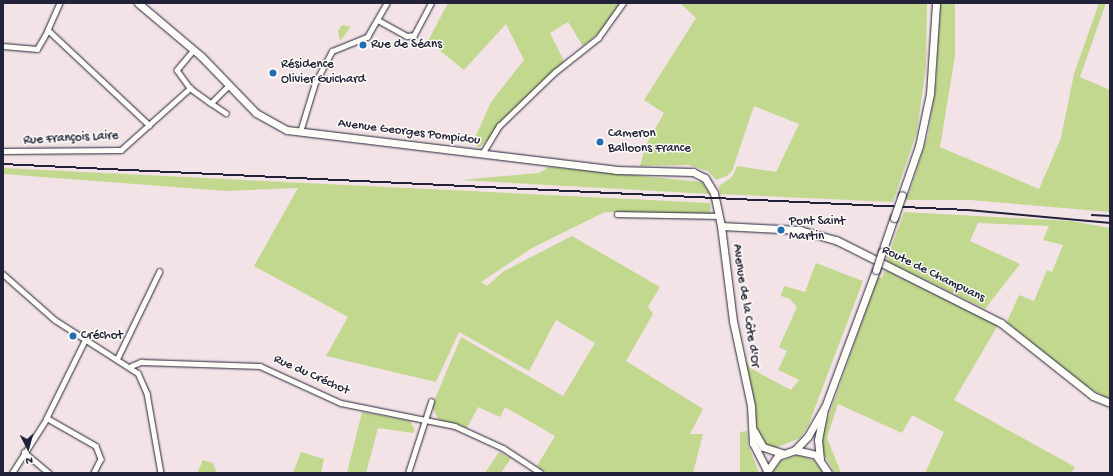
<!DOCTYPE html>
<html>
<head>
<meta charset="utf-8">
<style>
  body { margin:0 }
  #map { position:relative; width:1113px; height:476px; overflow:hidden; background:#f4e3e6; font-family:"Gochi Hand",sans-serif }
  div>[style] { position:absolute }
  .green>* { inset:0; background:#c1d88e }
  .roads { filter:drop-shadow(0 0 1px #22223b) drop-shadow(0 0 1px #22223b) }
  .street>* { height:4.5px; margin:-2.25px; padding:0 2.25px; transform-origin:2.25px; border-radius:2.25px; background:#fdfcf7 }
  .secondary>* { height:7px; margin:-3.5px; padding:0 3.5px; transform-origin:3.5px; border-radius:3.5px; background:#fdfcf7 }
  .primary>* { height:7px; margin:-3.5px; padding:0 3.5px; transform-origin:3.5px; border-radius:3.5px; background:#fdfcf7 }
  .rail>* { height:1.5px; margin:-0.75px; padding:0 0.75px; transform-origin:0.75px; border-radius:0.75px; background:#22223b }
  .bridges { filter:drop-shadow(0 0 1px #22223b) drop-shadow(0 0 1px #22223b) }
  .primary-bridge>* { height:7px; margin:-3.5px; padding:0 3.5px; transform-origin:3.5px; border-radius:3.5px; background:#fdfcf7 }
  .dots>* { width:11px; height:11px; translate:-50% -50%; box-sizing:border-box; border:2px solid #fdfcf7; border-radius:50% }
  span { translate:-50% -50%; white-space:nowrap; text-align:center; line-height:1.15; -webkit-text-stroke:3px #fdfcf7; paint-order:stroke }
  .poi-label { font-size:13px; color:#22223b }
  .left { translate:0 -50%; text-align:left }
  .street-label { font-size:13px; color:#22223b }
  .frame { position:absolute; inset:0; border:4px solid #22223b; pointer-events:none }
  .north { position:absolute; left:8px; top:428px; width:40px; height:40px; -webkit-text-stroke:3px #fdfcf7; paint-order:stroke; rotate:174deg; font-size:11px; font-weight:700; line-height:16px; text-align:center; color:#22223b }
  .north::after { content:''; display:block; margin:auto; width:14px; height:18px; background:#22223b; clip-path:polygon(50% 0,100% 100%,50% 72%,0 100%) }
</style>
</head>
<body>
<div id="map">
  <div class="green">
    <div style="clip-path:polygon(448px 3px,620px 3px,602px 30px,583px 46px,568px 22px,550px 33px,564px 61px,479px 148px,473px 142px,491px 102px,524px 60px,506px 24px,464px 70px,428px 41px)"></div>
    <div style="clip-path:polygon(680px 3px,927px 3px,926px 66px,917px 132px,893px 202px,720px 194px,719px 186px,732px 177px,737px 166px,776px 172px,799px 124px,754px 106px,732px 171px,727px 176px,716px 180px,708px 171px,688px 165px,640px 166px,646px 145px,664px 113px,644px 100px,696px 18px)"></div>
    <div style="clip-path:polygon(940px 3px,955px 3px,955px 56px,940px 147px,1039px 189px,1061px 138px,1074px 74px,1099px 3px,1106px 3px,1080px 77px,1110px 90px,1110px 212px,970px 200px,907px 200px,928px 135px,936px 82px)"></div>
    <div style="clip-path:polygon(342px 25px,351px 27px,340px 41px,338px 31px)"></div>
    <div style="clip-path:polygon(549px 167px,702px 182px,710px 194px,461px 180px,539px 173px)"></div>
    <div style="clip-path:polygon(3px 168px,710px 203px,711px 214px,605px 212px,532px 248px,481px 282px,487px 286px,504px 271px,572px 236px,660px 287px,648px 307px,653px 314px,626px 361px,703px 409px,690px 434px,703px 434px,693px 473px,547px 473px,537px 466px,555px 436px,505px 407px,500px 417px,478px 407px,467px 428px,438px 419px,432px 406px,461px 337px,563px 396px,595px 343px,556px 320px,529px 371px,459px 332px,436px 382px,326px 356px,348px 317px,254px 266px,298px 188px,227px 191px,3px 174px)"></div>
    <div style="clip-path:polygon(904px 212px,1071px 221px,1110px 228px,1110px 400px,1083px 384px,1007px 322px,1019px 295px,1034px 301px,1047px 270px,1052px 272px,1063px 245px,1043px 240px,1049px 226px,978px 223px,970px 241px,1020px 264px,985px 309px,886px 261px)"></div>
    <div style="clip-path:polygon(816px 263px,863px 281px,808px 426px,800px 438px,775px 448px,764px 443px,757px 430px,745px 359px,750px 368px,791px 390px,799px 380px,778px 370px,787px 351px,779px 347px,797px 307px,790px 299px,781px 296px,784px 286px,805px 292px)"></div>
    <div style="clip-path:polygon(885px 270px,998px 325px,954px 400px,1075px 467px,1071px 473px,925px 473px,944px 432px,912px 415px,902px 433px,838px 404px,827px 438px,841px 473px,835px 473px,823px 453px,823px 432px,878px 277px,882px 278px)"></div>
    <div style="clip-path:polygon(362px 412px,410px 421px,415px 430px,413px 433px,378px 428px,366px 473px,347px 473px)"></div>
    <div style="clip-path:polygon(747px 431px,748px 444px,759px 473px,740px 473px,740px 432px)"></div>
    <div style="clip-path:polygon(301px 452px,324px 459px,321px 473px,293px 473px)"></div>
    <div style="clip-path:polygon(499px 452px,511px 458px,501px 473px,485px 473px)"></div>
    <div style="clip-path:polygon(798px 455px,815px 461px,823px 473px,772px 473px,781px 461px)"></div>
    <div style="clip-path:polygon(203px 460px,213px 463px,217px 473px,197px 473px)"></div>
  </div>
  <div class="roads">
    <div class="street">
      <div style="left:60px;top:3px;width:30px;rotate:114deg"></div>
      <div style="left:48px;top:30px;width:139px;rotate:43.2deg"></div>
      <div style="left:378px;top:20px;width:33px;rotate:29deg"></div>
      <div style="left:407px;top:36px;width:7px;rotate:-8deg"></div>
      <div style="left:414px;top:35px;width:36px;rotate:-62deg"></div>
      <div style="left:3px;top:46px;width:34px;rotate:5deg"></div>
      <div style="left:37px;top:49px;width:22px;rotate:-60deg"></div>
      <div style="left:194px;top:50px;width:26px;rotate:130deg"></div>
      <div style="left:177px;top:70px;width:22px;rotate:54deg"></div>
      <div style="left:190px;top:88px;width:26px;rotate:36deg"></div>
      <div style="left:211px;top:103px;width:25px;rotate:-45deg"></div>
      <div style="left:211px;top:103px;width:18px;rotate:34deg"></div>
      <div style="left:300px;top:132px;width:51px;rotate:-73deg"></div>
      <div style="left:315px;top:83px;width:36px;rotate:-62deg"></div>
      <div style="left:332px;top:51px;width:38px;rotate:-22deg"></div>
      <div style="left:367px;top:37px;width:39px;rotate:-60deg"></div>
      <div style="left:3px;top:151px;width:118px;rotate:-0.5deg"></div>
      <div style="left:121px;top:150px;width:93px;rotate:-41.9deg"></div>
      <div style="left:482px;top:154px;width:33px;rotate:-59deg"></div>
      <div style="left:499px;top:126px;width:78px;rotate:-44deg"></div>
      <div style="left:555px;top:72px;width:55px;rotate:-38.3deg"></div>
      <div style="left:598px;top:38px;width:43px;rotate:-54.5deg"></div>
      <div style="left:617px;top:214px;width:102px;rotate:1.1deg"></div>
      <div style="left:3px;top:274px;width:69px;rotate:41.5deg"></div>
      <div style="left:55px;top:320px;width:98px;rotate:32.6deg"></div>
      <div style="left:138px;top:373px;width:22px;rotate:66deg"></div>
      <div style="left:147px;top:393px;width:81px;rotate:80.1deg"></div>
      <div style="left:85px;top:341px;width:86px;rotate:116.3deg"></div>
      <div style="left:47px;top:418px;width:56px;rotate:29.7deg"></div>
      <div style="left:96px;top:446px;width:14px;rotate:69deg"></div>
      <div style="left:101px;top:459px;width:16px;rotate:117deg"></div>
      <div style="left:117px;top:359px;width:97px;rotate:-64.2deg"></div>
      <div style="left:131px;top:366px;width:11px;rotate:-22deg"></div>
      <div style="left:141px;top:362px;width:119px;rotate:1.9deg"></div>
      <div style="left:260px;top:366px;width:89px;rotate:24.6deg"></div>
      <div style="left:341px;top:403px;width:116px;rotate:11.4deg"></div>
      <div style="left:455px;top:426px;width:53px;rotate:24.6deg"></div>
      <div style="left:503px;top:448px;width:45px;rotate:33.3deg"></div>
      <div style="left:24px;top:452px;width:33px;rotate:40deg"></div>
      <div style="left:12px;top:473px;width:65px;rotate:-57.5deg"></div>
      <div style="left:408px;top:473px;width:75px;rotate:-72.1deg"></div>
    </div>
    <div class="secondary">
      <div style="left:138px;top:3px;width:82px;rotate:40.1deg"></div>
      <div style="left:201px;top:56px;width:79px;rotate:46deg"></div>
      <div style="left:256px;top:113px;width:35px;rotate:29deg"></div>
      <div style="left:287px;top:130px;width:331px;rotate:6.9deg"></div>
      <div style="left:616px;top:170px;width:77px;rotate:1.5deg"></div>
      <div style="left:693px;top:172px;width:13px;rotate:27deg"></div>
      <div style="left:705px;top:178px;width:17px;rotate:59deg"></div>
      <div style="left:714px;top:193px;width:34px;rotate:78deg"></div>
      <div style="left:721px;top:226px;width:96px;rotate:82.8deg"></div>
      <div style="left:733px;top:321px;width:87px;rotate:78deg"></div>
      <div style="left:751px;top:406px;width:37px;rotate:87deg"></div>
      <div style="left:753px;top:443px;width:30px;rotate:63deg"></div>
      <div style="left:721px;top:226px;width:79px;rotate:2.9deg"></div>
      <div style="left:800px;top:230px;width:37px;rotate:16deg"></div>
      <div style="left:836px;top:240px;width:185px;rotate:26.7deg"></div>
      <div style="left:1001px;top:323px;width:117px;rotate:38.4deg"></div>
      <div style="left:1093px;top:396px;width:18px;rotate:22deg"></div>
      <div style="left:754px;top:431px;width:18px;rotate:61deg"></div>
      <div style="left:763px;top:447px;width:20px;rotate:18deg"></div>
    </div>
    <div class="primary">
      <div style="left:902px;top:195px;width:52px;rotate:-70.9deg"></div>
      <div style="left:919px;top:146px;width:53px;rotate:-78.1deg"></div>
      <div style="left:930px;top:94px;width:91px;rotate:-86.2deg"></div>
      <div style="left:882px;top:252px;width:36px;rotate:-71deg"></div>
      <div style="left:795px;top:450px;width:19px;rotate:-47deg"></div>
      <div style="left:808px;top:436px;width:34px;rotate:-60deg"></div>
      <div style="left:825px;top:407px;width:146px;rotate:-69.6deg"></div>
      <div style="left:820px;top:459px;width:19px;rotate:-96deg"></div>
      <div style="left:818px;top:440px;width:31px;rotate:-79deg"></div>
      <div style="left:766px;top:473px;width:21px;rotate:-55deg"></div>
      <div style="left:778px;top:456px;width:18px;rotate:-19deg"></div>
      <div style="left:795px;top:450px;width:22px;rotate:13deg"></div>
      <div style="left:816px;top:455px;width:22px;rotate:56deg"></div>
    </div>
  </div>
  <div class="rail">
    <div style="left:3px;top:164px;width:966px;rotate:2.73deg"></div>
    <div style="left:968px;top:210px;width:143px;rotate:5.2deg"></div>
    <div style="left:1092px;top:215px;width:18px;rotate:3deg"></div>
  </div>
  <div class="bridges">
    <div class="primary-bridge">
      <div style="left:894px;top:218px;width:24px;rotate:-71deg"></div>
      <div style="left:876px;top:270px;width:19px;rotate:-72deg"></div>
    </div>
  </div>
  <div class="dots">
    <div style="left:363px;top:45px;background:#1f6fb2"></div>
    <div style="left:273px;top:73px;background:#1f6fb2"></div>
    <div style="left:600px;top:142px;background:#1f6fb2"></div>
    <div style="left:781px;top:230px;background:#1f6fb2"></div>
    <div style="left:73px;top:336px;background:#1f6fb2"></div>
  </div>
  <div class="poi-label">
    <span class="left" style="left:371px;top:45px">Rue de Séans</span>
    <span class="left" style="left:281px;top:73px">Résidence<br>Olivier Guichard</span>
    <span class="left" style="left:608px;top:142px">Cameron<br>Balloons France</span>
    <span class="left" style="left:789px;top:230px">Pont Saint<br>Martin</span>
    <span class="left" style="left:81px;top:336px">Créchot</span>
  </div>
  <div class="street-label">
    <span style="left:409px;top:133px;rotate:7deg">Avenue Georges Pompidou</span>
    <span style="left:71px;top:139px;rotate:-3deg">Rue François Laire</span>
    <span style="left:933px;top:275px;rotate:26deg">Route de Champvans</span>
    <span style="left:745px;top:306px;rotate:81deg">Avenue de la Côte d'Or</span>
    <span style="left:311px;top:376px;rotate:24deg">Rue du Créchot</span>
  </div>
  <div class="frame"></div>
  <div class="north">N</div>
</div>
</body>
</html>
